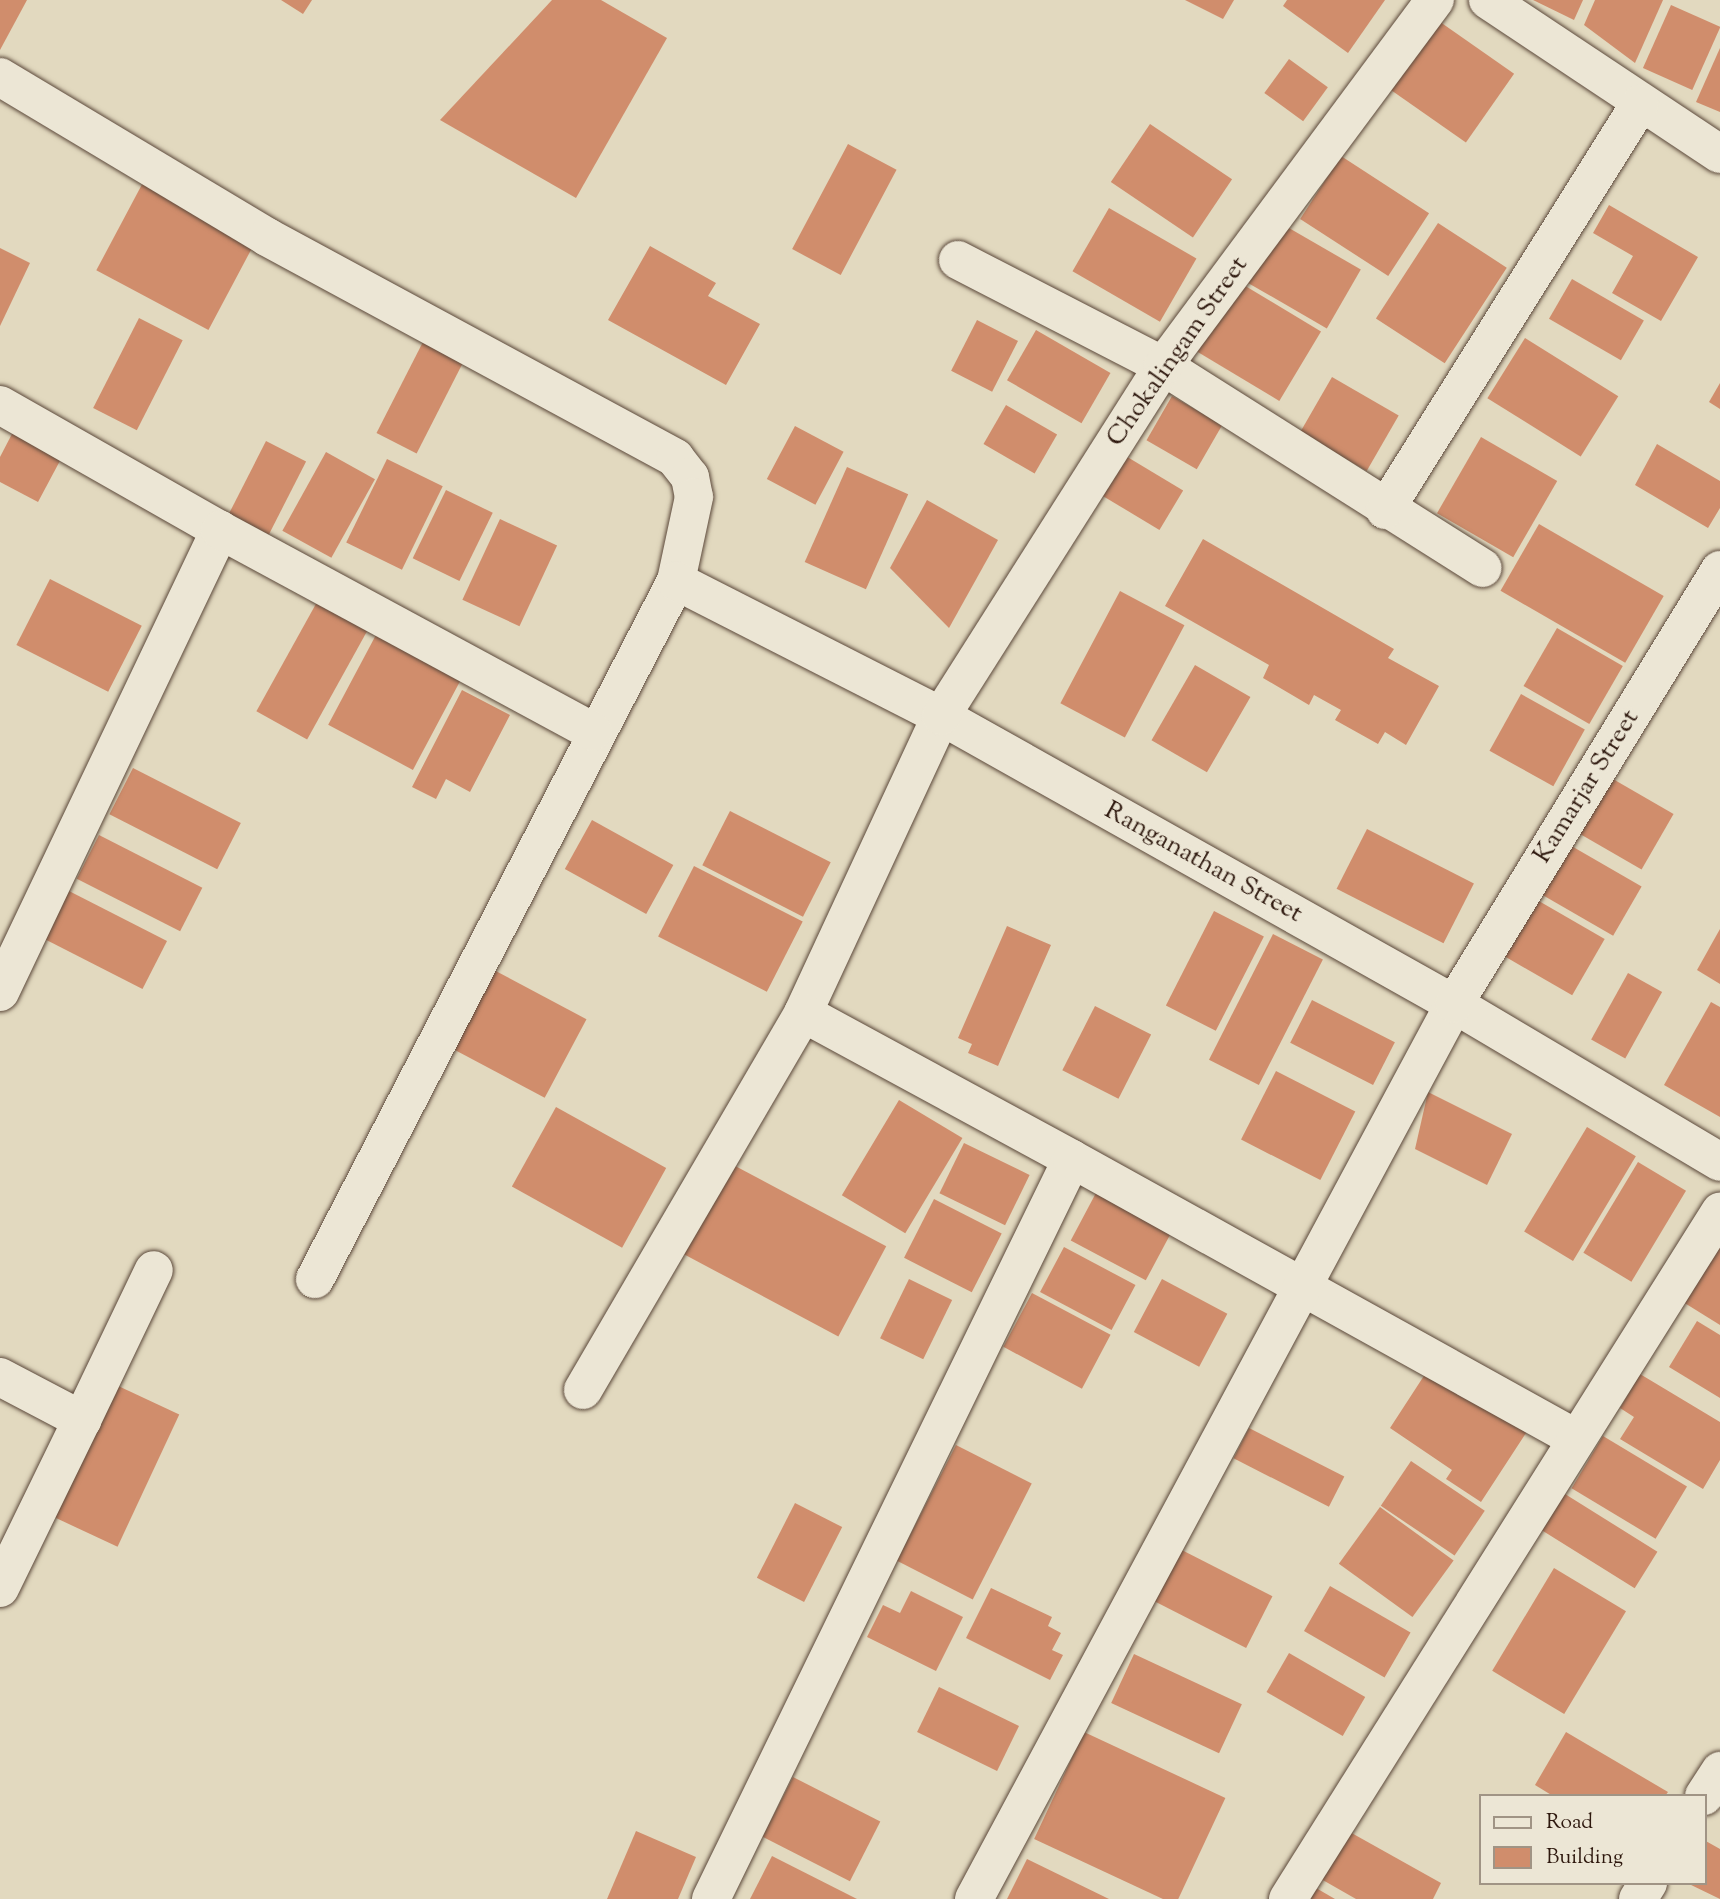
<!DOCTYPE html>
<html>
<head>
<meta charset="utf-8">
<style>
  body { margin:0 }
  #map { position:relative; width:1720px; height:1899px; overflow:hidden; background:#e2d9bf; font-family:"Sorts Mill Goudy",serif }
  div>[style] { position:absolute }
  .building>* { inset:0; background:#d08d6c; transform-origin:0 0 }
  .roads { filter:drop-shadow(0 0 2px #5b483a) drop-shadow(0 0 2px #5b483a) }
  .minor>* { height:38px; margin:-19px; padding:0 19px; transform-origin:19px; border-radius:19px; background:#ece6d5 }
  span { translate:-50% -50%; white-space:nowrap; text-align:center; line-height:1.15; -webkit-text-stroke:7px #ece6d5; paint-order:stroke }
  .street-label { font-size:26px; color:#2e180e }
  .legend { position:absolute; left:1479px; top:1794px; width:228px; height:91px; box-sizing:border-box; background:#ece6d5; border:2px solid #a09485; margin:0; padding:9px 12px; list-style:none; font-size:21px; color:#2e180e }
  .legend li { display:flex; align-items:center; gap:14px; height:35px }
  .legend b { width:35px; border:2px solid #a09485 }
</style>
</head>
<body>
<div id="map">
  <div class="building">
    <div style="clip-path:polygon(0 0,27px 0,0 50px)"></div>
    <div style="clip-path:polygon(281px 0,312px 0,303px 14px)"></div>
    <div style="clip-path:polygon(552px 0,601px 0,667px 38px,576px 198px,440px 120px)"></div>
    <div style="clip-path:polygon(1185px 0,1234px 0,1223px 19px)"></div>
    <div style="clip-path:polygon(1287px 0,1385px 0,1348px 53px,1283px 6px)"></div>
    <div style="clip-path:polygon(1533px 0,1583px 0,1574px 20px)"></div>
    <div style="clip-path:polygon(1595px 0,1663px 0,1635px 63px,1584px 25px)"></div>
    <div style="left:1671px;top:5px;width:54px;height:69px;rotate:24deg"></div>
    <div style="left:1433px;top:17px;width:99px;height:84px;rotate:35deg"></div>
    <div style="clip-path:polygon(1720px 48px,1720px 112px,1696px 102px)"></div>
    <div style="left:1289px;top:59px;width:48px;height:42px;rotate:36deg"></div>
    <div style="left:1150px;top:124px;width:99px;height:70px;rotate:34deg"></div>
    <div style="left:848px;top:144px;width:55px;height:119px;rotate:28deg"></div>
    <div style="left:1341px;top:156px;width:105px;height:75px;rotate:33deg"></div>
    <div style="left:147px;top:175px;width:127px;height:108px;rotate:28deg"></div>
    <div style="clip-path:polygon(1609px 205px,1698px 257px,1661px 321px,1612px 293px,1633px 256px,1593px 233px)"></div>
    <div style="left:1109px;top:208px;width:101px;height:73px;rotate:30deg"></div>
    <div style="left:1438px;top:223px;width:82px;height:114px;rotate:33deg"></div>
    <div style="left:1282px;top:224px;width:91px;height:68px;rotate:30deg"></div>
    <div style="clip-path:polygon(650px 246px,716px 283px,708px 296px,760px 324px,726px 385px,608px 320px)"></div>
    <div style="clip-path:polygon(0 248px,30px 263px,0 326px)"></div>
    <div style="left:1572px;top:279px;width:83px;height:46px;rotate:30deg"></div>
    <div style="left:1237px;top:281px;width:98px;height:81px;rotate:31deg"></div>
    <div style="left:139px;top:318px;width:49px;height:101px;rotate:27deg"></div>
    <div style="left:977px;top:320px;width:46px;height:57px;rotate:27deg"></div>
    <div style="left:1036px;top:330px;width:86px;height:58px;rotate:30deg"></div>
    <div style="left:426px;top:336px;width:45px;height:109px;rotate:27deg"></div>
    <div style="left:1525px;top:338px;width:110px;height:71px;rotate:32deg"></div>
    <div style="left:1332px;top:377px;width:77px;height:64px;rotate:30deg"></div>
    <div style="clip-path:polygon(1720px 383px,1720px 409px,1709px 402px)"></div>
    <div style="left:1172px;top:396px;width:58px;height:51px;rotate:30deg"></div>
    <div style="left:1006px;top:405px;width:59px;height:45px;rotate:30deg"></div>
    <div style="left:795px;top:426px;width:55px;height:60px;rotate:28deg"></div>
    <div style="clip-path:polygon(13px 432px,62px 457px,38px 502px,0 482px,0 457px)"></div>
    <div style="left:1481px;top:437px;width:88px;height:88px;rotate:30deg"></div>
    <div style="left:266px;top:441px;width:45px;height:82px;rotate:27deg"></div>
    <div style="clip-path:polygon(1657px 444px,1720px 481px,1720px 508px,1708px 528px,1635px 485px)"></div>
    <div style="left:326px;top:452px;width:56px;height:90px;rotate:29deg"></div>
    <div style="left:1124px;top:455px;width:69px;height:46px;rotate:31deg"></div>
    <div style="left:387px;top:459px;width:62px;height:93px;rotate:26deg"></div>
    <div style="left:847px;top:467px;width:67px;height:104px;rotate:24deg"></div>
    <div style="left:446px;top:490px;width:52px;height:76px;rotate:26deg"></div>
    <div style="clip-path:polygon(927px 500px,998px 540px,949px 628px,890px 568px)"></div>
    <div style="left:500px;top:519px;width:63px;height:89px;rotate:25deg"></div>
    <div style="left:1539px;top:524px;width:144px;height:77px;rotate:30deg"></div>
    <div style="clip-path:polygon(1203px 539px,1394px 649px,1388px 658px,1439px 686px,1406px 745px,1385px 732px,1378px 744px,1335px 720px,1341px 710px,1314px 695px,1309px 705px,1263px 678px,1269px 665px,1165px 606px)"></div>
    <div style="left:50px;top:579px;width:103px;height:74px;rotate:27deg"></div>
    <div style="left:1120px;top:591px;width:73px;height:127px;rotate:28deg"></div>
    <div style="left:317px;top:602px;width:58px;height:125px;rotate:29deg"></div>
    <div style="left:1557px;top:628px;width:76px;height:67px;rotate:30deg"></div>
    <div style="left:377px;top:633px;width:96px;height:104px;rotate:28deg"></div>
    <div style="left:1195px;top:665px;width:64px;height:87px;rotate:30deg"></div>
    <div style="clip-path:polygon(462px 690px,510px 715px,470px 792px,446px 779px,436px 799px,412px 787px)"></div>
    <div style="left:1521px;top:694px;width:73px;height:65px;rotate:29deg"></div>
    <div style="left:133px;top:768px;width:121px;height:52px;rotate:27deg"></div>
    <div style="left:1606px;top:775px;width:78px;height:64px;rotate:30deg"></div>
    <div style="left:730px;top:811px;width:113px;height:61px;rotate:27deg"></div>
    <div style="left:592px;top:820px;width:93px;height:56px;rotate:29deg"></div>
    <div style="left:1367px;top:829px;width:120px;height:67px;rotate:27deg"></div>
    <div style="left:99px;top:835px;width:116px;height:49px;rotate:27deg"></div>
    <div style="left:1568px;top:844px;width:85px;height:57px;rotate:30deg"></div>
    <div style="left:694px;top:866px;width:122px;height:79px;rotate:27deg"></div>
    <div style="left:69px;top:891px;width:110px;height:54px;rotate:27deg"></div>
    <div style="left:1525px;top:893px;width:92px;height:65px;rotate:30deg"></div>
    <div style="left:1214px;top:911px;width:56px;height:106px;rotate:27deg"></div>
    <div style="clip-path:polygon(1007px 926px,1051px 945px,998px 1066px,968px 1053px,972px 1044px,958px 1038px)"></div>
    <div style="clip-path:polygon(1720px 929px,1720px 984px,1697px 970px)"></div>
    <div style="left:1273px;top:934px;width:56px;height:141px;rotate:27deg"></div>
    <div style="left:492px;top:969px;width:107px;height:89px;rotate:28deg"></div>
    <div style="left:1628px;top:973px;width:39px;height:76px;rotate:29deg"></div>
    <div style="left:1312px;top:1000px;width:93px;height:48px;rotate:27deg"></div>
    <div style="clip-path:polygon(1711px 1002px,1720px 1007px,1720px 1117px,1664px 1085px)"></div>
    <div style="left:1095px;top:1006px;width:63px;height:72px;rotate:27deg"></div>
    <div style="left:1276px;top:1071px;width:89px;height:77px;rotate:27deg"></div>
    <div style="clip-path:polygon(1428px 1092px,1512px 1134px,1487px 1185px,1415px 1149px)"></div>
    <div style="left:899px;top:1100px;width:74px;height:111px;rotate:31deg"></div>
    <div style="left:556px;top:1107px;width:126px;height:91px;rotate:29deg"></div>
    <div style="left:1587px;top:1127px;width:57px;height:122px;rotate:31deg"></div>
    <div style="left:964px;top:1143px;width:73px;height:56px;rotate:26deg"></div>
    <div style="left:722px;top:1159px;width:186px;height:102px;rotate:28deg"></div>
    <div style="left:1638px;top:1162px;width:56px;height:106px;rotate:31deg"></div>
    <div style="left:1097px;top:1191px;width:85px;height:56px;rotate:28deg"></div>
    <div style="left:934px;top:1199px;width:76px;height:66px;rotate:27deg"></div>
    <div style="clip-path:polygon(1720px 1241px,1720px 1325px,1683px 1302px)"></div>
    <div style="left:1064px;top:1247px;width:81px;height:51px;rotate:28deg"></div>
    <div style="left:909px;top:1279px;width:48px;height:66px;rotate:26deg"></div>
    <div style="left:1162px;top:1279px;width:74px;height:60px;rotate:28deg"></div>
    <div style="left:1032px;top:1293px;width:89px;height:61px;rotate:28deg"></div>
    <div style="clip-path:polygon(1697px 1321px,1720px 1335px,1720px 1398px,1669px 1367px)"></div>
    <div style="clip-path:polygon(1431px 1365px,1528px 1430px,1481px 1502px,1446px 1479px,1452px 1470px,1390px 1428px)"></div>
    <div style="clip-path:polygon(1640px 1374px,1720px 1422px,1720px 1460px,1703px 1489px,1620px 1439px,1634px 1417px,1620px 1408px)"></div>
    <div style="left:114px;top:1384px;width:72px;height:146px;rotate:25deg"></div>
    <div style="left:1249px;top:1428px;width:107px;height:34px;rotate:27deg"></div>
    <div style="left:1603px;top:1436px;width:98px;height:61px;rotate:31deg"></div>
    <div style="left:956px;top:1445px;width:85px;height:130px;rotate:27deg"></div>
    <div style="left:1411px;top:1461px;width:89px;height:54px;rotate:34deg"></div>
    <div style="left:1565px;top:1494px;width:109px;height:43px;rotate:32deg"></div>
    <div style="left:795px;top:1503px;width:53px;height:84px;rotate:27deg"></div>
    <div style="left:1380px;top:1507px;width:91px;height:70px;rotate:36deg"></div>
    <div style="left:1170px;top:1544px;width:115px;height:58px;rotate:27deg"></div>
    <div style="left:1554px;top:1568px;width:84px;height:120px;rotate:31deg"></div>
    <div style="left:1330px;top:1586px;width:93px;height:52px;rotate:30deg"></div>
    <div style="clip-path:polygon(991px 1588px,1052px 1617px,1048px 1626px,1061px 1633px,1052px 1650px,1063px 1655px,1050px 1680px,966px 1638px)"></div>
    <div style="clip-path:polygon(911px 1591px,963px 1617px,936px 1671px,867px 1637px,883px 1605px,900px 1613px)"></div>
    <div style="left:1289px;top:1653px;width:88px;height:45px;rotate:30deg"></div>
    <div style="left:1134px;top:1654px;width:119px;height:54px;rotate:25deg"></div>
    <div style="left:939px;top:1687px;width:89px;height:50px;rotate:26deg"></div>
    <div style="left:1084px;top:1732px;width:156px;height:118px;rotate:25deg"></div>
    <div style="clip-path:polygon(1566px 1732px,1668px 1792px,1665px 1796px,1553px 1796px,1535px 1785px)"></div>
    <div style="left:793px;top:1777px;width:98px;height:67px;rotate:27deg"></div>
    <div style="clip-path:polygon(636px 1831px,696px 1857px,678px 1899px,607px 1899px)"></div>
    <div style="clip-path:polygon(1348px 1831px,1441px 1883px,1433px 1899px,1356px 1899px,1321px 1879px)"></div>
    <div style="clip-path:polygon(1704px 1840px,1720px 1849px,1720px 1899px,1687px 1883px,1704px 1883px)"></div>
    <div style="clip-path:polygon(772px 1856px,857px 1899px,750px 1899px)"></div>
    <div style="clip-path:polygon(1027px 1859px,1109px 1899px,1007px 1899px)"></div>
    <div style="clip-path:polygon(1316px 1888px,1335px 1899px,1310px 1899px)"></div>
  </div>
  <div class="roads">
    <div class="minor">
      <div style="left:1488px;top:0;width:278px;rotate:33.6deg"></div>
      <div style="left:0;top:77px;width:311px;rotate:30.9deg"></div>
      <div style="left:267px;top:237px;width:464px;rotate:28.4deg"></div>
      <div style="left:675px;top:458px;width:24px;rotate:52deg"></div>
      <div style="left:690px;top:477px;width:20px;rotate:79deg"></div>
      <div style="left:694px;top:497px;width:86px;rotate:102.1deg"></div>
      <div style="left:676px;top:581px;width:786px;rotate:117.35deg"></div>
      <div style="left:958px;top:260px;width:231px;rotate:27.3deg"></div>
      <div style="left:1163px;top:366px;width:378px;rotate:32.3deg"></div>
      <div style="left:0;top:405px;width:253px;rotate:29.6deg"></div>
      <div style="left:1385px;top:510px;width:479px;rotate:-57.9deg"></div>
      <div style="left:676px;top:581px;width:297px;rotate:27deg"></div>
      <div style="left:941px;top:716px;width:588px;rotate:29.31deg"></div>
      <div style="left:1454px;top:1004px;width:309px;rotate:30.7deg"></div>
      <div style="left:0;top:992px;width:512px;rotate:-64.54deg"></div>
      <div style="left:220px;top:530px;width:424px;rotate:28.4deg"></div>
      <div style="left:803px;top:1013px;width:327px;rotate:-65.1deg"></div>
      <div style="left:941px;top:716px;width:414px;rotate:-57.6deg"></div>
      <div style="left:1163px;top:366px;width:456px;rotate:-53.4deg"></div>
      <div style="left:0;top:1377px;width:93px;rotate:27.7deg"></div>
      <div style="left:82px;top:1420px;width:166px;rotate:-64.4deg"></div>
      <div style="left:583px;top:1390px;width:436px;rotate:-59.7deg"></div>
      <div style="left:803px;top:1013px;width:306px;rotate:28.5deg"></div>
      <div style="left:0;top:1588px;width:187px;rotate:-64deg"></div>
      <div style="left:1704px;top:1796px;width:30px;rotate:-57deg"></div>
      <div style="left:711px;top:1899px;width:823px;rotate:-64deg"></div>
      <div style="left:1072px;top:1159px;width:577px;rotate:29.01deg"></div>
      <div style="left:974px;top:1899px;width:1016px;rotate:-61.79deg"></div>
      <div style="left:1454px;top:1004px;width:509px;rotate:-58.5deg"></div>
      <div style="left:1288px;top:1899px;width:812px;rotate:-57.84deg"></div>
      <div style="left:1638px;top:1899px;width:19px;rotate:-58deg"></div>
    </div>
  </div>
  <div class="street-label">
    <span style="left:1178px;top:352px;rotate:-55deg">Chokalingam Street</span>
    <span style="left:1587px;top:787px;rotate:-58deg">Kamarjar Street</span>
    <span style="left:1203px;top:863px;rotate:29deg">Ranganathan Street</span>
  </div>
  <ul class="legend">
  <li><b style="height:9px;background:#ece6d5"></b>Road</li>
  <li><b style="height:19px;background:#d08d6c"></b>Building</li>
  </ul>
</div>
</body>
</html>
